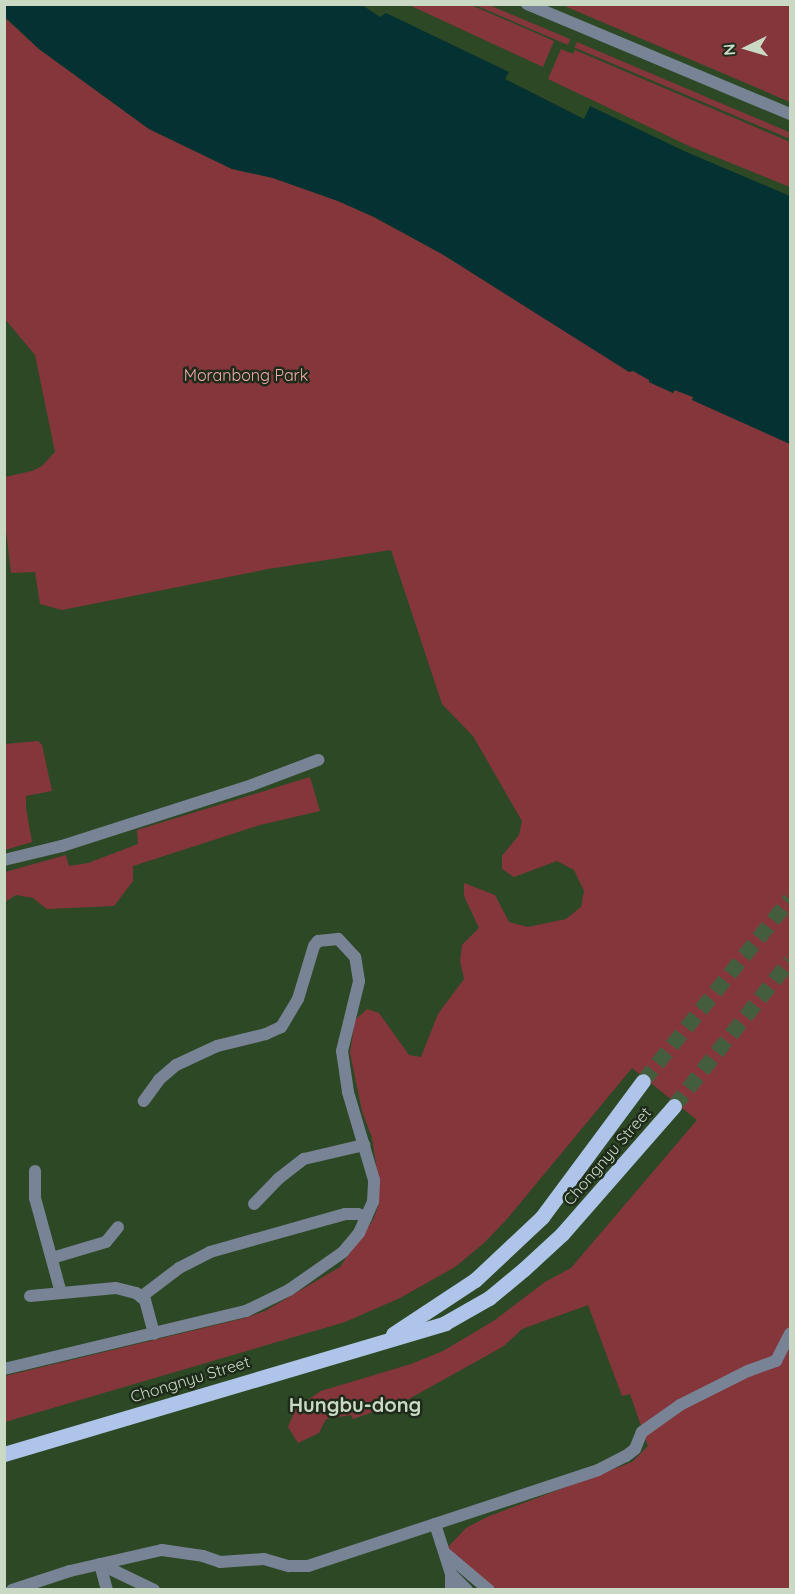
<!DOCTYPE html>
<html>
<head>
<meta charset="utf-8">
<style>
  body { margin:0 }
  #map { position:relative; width:795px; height:1594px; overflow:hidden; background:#2d4825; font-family:Quicksand,sans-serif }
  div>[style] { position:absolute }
  .green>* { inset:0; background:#85363b; transform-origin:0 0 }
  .water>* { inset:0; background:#043132 }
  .primary-tunnel>* { height:15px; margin-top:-7.5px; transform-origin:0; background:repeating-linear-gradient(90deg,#445e3d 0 15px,transparent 0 23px) }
  .minor>* { height:12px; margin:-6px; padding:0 6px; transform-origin:6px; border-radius:6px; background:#788395 }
  .tertiary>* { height:12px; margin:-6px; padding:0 6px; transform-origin:6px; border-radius:6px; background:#788395 }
  .primary>* { height:15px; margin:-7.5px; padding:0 7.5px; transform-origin:7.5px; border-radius:7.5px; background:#aec5e9 }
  span { translate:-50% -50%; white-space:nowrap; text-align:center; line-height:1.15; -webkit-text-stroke:5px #1e2b1b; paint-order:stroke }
  .park-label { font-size:16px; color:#f3aaaa }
  .street-label { font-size:16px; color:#c9d9c4 }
  .quarter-label { font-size:20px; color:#c9d9c4; font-weight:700 }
  .frame { position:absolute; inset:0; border:6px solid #c9d9c4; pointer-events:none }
  .north { position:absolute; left:717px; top:18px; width:60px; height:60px; -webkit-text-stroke:4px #1e2b1b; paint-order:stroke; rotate:265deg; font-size:16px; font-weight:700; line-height:24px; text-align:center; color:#c9d9c4 }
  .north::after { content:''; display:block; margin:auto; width:21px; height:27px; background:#c9d9c4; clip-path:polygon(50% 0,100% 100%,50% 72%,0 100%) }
</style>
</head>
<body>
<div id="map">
  <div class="green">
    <div style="clip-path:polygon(409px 5px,471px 5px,554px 41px,543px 67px)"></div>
    <div style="clip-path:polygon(475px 5px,489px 5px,570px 39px,568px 45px)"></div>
    <div style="clip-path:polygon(562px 5px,790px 5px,790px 102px,720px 72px)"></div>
    <div style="clip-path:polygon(4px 17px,39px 49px,149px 129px,232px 169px,273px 178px,338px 201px,374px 217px,442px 254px,650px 380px,649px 382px,673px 393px,674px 390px,693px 397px,693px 400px,790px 444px,790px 1589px,495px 1589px,460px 1562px,448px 1547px,466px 1528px,487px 1517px,632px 1462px,648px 1446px,631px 1397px,630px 1394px,622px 1396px,588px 1305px,522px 1329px,504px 1346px,407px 1400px,353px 1419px,351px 1415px,326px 1419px,319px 1433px,298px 1443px,288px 1427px,296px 1408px,321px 1391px,411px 1364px,443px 1351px,495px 1320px,545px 1282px,571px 1268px,697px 1120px,632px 1068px,507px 1219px,484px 1243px,455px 1267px,400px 1298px,345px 1322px,5px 1422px,5px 1376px,245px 1318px,265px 1311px,340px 1267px,373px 1220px,379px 1204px,378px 1177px,372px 1138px,362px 1111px,350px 1053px,355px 1020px,367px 1009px,379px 1013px,409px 1055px,421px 1057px,438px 1014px,464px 979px,460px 961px,462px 945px,479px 928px,464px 896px,464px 883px,495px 895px,509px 922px,528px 927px,566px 919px,581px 907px,584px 891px,574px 870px,557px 861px,514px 877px,502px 869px,502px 856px,519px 835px,522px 821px,473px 736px,442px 704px,391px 550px,268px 569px,62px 610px,40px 604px,35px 572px,11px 573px,5px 522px,5px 477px,32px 471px,42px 466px,55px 452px,35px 355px,5px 319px)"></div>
    <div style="left:577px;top:42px;width:232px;height:6px;rotate:23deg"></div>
    <div style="clip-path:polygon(561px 49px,573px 54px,575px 50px,790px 142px,790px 187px,689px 146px,548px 79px)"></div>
    <div style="clip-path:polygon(38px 741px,42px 745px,52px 791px,26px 796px,26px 808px,32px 842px,5px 850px,5px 744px)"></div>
    <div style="clip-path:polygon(310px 777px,320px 811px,260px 825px,133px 866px,133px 881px,114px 906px,47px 909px,33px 898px,16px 895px,5px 902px,5px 872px,66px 855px,69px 866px,88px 863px,138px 844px,137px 830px)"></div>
  </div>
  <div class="water">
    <div style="clip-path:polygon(4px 5px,362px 5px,380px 17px,386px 13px,509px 72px,505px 79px,584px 119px,590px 106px,684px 151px,790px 196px,790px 444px,692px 400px,693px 397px,675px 390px,673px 393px,649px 382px,649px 380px,633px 371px,629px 372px,442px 254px,374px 217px,338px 201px,273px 178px,232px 169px,149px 129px,39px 49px,5px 17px)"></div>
  </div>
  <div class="primary-tunnel">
    <div style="left:643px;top:1081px;width:234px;rotate:-51.1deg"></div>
    <div style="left:674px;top:1106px;width:186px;rotate:-51.5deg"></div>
  </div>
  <div class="minor">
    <div style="left:4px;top:860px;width:60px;rotate:-13.6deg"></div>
    <div style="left:62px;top:846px;width:200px;rotate:-17.8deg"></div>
    <div style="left:252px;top:785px;width:71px;rotate:-20.7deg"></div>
    <div style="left:35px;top:1171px;width:27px;rotate:90deg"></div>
    <div style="left:35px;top:1198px;width:98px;rotate:74.7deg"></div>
    <div style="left:254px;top:1204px;width:35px;rotate:-46deg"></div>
    <div style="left:278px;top:1179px;width:33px;rotate:-38deg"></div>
    <div style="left:304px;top:1159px;width:62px;rotate:-13.1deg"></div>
    <div style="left:52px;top:1258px;width:56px;rotate:-16.5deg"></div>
    <div style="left:106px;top:1242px;width:19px;rotate:-51deg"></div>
    <div style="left:30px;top:1296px;width:86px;rotate:-5.3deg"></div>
    <div style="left:116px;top:1288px;width:21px;rotate:14deg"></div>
    <div style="left:136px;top:1293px;width:11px;rotate:38deg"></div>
    <div style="left:145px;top:1300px;width:35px;rotate:75deg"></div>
    <div style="left:141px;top:1297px;width:48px;rotate:-37.3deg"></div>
    <div style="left:179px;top:1268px;width:35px;rotate:-27deg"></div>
    <div style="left:210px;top:1252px;width:140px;rotate:-15.7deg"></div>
    <div style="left:345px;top:1214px;width:13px"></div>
    <div style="left:358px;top:1214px;width:9px;rotate:21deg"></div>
    <div style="left:4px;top:1369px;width:249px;rotate:-13.5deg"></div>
    <div style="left:246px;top:1311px;width:48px;rotate:-26deg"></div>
    <div style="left:289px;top:1290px;width:66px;rotate:-35.1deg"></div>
    <div style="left:343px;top:1252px;width:25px;rotate:-50deg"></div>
    <div style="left:359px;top:1233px;width:34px;rotate:-66deg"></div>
    <div style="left:373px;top:1202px;width:22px;rotate:-87deg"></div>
    <div style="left:374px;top:1180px;width:92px;rotate:-106.5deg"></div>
    <div style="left:348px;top:1092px;width:41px;rotate:-98.3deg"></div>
    <div style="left:342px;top:1051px;width:72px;rotate:-76.3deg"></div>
    <div style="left:359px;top:981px;width:24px;rotate:-99deg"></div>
    <div style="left:355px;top:957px;width:25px;rotate:-133deg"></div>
    <div style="left:338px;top:939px;width:20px;rotate:174deg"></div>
    <div style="left:318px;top:941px;width:6px;rotate:129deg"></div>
    <div style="left:314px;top:946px;width:55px;rotate:106.8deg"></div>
    <div style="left:298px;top:999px;width:33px;rotate:121deg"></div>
    <div style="left:281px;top:1027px;width:17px;rotate:155deg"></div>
    <div style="left:266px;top:1034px;width:50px;rotate:166.2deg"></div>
    <div style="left:217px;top:1046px;width:45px;rotate:155.1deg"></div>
    <div style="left:176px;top:1065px;width:23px;rotate:139deg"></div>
    <div style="left:159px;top:1080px;width:26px;rotate:126deg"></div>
    <div style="left:435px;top:1524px;width:52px;rotate:72.3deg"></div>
    <div style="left:451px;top:1574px;width:16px;rotate:90deg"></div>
    <div style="left:445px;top:1553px;width:57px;rotate:40.1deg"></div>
    <div style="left:100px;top:1564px;width:60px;rotate:25.7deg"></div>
    <div style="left:100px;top:1564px;width:27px;rotate:75deg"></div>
    <div style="left:451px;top:1574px;width:23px;rotate:45deg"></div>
    <div style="left:12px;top:1590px;width:61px;rotate:-18.1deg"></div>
    <div style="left:70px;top:1571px;width:94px;rotate:-12.9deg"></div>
    <div style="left:162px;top:1550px;width:41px;rotate:8.3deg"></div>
    <div style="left:203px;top:1556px;width:18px;rotate:19deg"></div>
    <div style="left:220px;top:1562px;width:44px;rotate:-3.9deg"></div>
    <div style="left:264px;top:1559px;width:26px;rotate:16deg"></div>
    <div style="left:289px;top:1566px;width:19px"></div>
    <div style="left:308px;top:1566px;width:305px;rotate:-18.3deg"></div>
    <div style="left:598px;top:1470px;width:31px;rotate:-27deg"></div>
    <div style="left:626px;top:1456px;width:11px;rotate:-38deg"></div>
    <div style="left:635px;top:1449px;width:18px;rotate:-68deg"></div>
    <div style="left:642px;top:1432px;width:47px;rotate:-35.4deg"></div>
    <div style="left:680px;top:1405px;width:76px;rotate:-26.6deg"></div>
    <div style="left:748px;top:1371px;width:30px;rotate:-20deg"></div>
    <div style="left:776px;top:1361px;width:31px;rotate:-63deg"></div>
  </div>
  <div class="tertiary">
    <div style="left:527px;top:4px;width:285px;rotate:22.7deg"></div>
  </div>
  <div class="primary">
    <div style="left:393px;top:1334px;width:98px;rotate:-33.4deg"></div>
    <div style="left:475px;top:1280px;width:92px;rotate:-43.2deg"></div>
    <div style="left:542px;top:1217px;width:169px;rotate:-53.4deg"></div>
    <div style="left:4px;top:1454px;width:460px;rotate:-16.5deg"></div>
    <div style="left:445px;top:1323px;width:51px;rotate:-29.6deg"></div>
    <div style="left:489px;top:1298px;width:45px;rotate:-39.6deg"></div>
    <div style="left:524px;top:1269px;width:52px;rotate:-42.6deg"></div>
    <div style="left:562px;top:1234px;width:170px;rotate:-48.8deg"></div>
  </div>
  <div class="park-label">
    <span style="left:246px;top:375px">Moranbong Park</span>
  </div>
  <div class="street-label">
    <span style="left:607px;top:1156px;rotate:-49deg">Chongnyu Street</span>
    <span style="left:190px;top:1379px;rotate:-17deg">Chongnyu Street</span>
  </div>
  <div class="quarter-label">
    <span style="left:355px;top:1404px">Hungbu-dong</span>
  </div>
  <div class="frame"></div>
  <div class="north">N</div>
</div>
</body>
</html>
